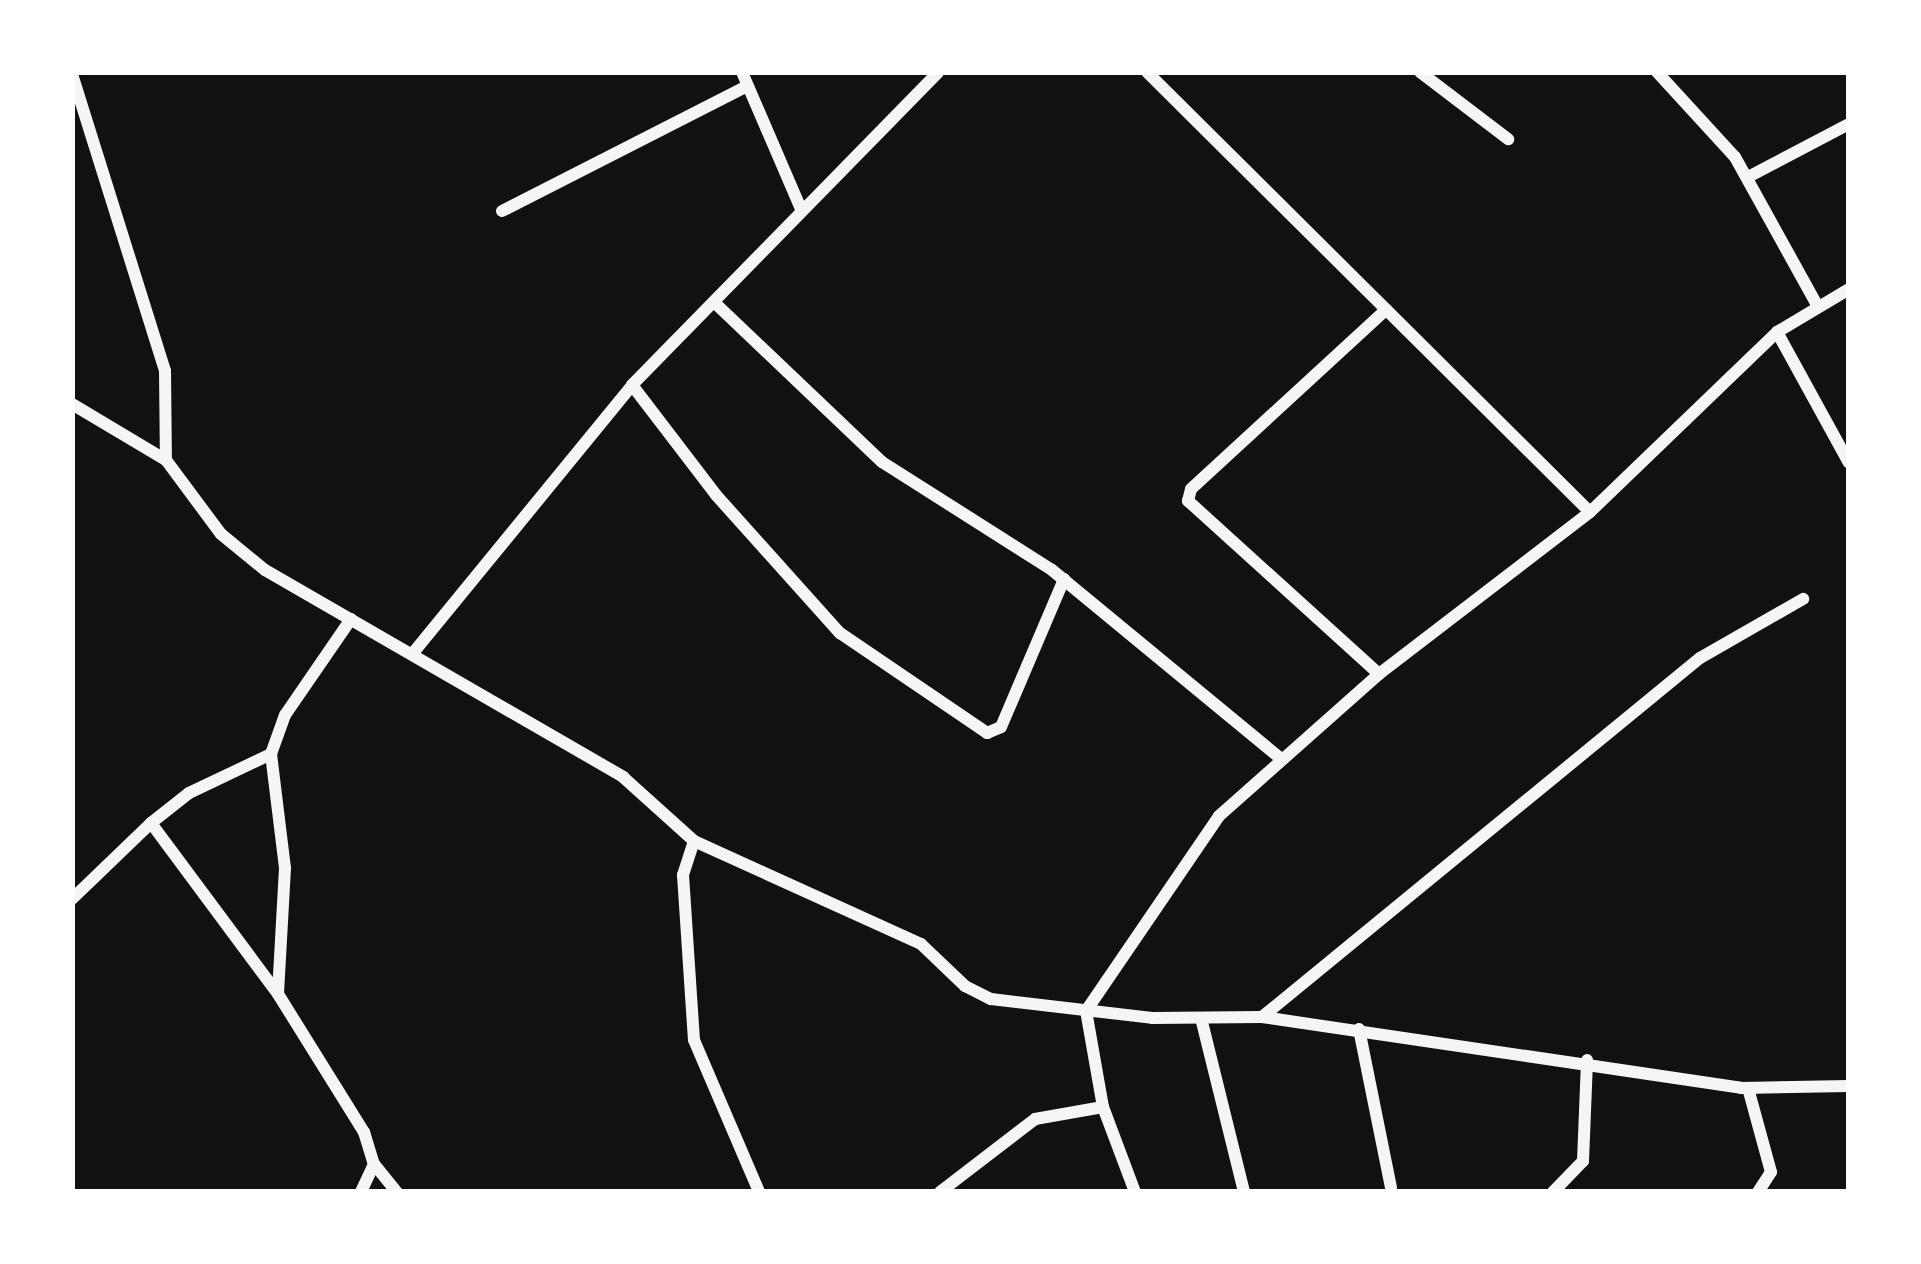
<!DOCTYPE html>
<html>
<head>
<meta charset="utf-8">
<style>
  body { margin:0 }
  #map { position:relative; width:1921px; height:1264px; overflow:hidden; background:#111; font-family:"Titillium Web",sans-serif }
  div>[style] { position:absolute }
  .minor>* { height:12px; margin:-6px; padding:0 6px; transform-origin:6px; border-radius:6px; background:#f5f5f5 }
  span { translate:-50% -50%; white-space:nowrap; text-align:center; line-height:1.15; -webkit-text-stroke:12px #fff; paint-order:stroke }
  .frame { position:absolute; inset:0; border:75px solid #fff; pointer-events:none }
</style>
</head>
<body>
<div id="map">
  <div class="minor">
    <div style="left:742px;top:72px;width:149px;rotate:66.7deg"></div>
    <div style="left:1147px;top:72px;width:624px;rotate:44.81deg"></div>
    <div style="left:1420px;top:72px;width:111px;rotate:37.3deg"></div>
    <div style="left:1657px;top:72px;width:115px;rotate:47.5deg"></div>
    <div style="left:1735px;top:157px;width:171px;rotate:61deg"></div>
    <div style="left:72px;top:74px;width:311px;rotate:72.6deg"></div>
    <div style="left:165px;top:371px;width:89px;rotate:89.4deg"></div>
    <div style="left:1748px;top:177px;width:114px;rotate:-27.7deg"></div>
    <div style="left:502px;top:211px;width:275px;rotate:-27deg"></div>
    <div style="left:716px;top:304px;width:229px;rotate:43.6deg"></div>
    <div style="left:882px;top:462px;width:201px;rotate:32.4deg"></div>
    <div style="left:1052px;top:570px;width:297px;rotate:39.5deg"></div>
    <div style="left:1777px;top:332px;width:149px;rotate:61.2deg"></div>
    <div style="left:632px;top:385px;width:138px;rotate:52.6deg"></div>
    <div style="left:716px;top:495px;width:186px;rotate:48.1deg"></div>
    <div style="left:840px;top:633px;width:178px;rotate:34.2deg"></div>
    <div style="left:987px;top:733px;width:15px;rotate:-23deg"></div>
    <div style="left:1001px;top:727px;width:161px;rotate:-66.9deg"></div>
    <div style="left:72px;top:404px;width:109px;rotate:30.8deg"></div>
    <div style="left:166px;top:460px;width:92px;rotate:53.4deg"></div>
    <div style="left:221px;top:534px;width:57px;rotate:39.3deg"></div>
    <div style="left:265px;top:570px;width:414px;rotate:30deg"></div>
    <div style="left:623px;top:777px;width:96px;rotate:42deg"></div>
    <div style="left:694px;top:841px;width:249px;rotate:24.4deg"></div>
    <div style="left:921px;top:944px;width:61px;rotate:43.7deg"></div>
    <div style="left:965px;top:986px;width:29px;rotate:27deg"></div>
    <div style="left:991px;top:999px;width:162px;rotate:6.7deg"></div>
    <div style="left:1152px;top:1018px;width:110px;rotate:-0.5deg"></div>
    <div style="left:1262px;top:1017px;width:484px;rotate:8.4deg"></div>
    <div style="left:1741px;top:1088px;width:108px;rotate:-1.1deg"></div>
    <div style="left:351px;top:619px;width:116px;rotate:124.5deg"></div>
    <div style="left:285px;top:715px;width:41px;rotate:109.7deg"></div>
    <div style="left:271px;top:754px;width:115px;rotate:83deg"></div>
    <div style="left:285px;top:868px;width:126px;rotate:93.2deg"></div>
    <div style="left:278px;top:994px;width:163px;rotate:58.1deg"></div>
    <div style="left:364px;top:1132px;width:34px;rotate:73deg"></div>
    <div style="left:374px;top:1164px;width:31px;rotate:115deg"></div>
    <div style="left:413px;top:653px;width:346px;rotate:-50.7deg"></div>
    <div style="left:632px;top:385px;width:438px;rotate:-45.6deg"></div>
    <div style="left:1379px;top:674px;width:258px;rotate:-137.8deg"></div>
    <div style="left:1188px;top:501px;width:12px;rotate:-76deg"></div>
    <div style="left:1191px;top:489px;width:265px;rotate:-42.6deg"></div>
    <div style="left:151px;top:823px;width:48px;rotate:-38.3deg"></div>
    <div style="left:189px;top:793px;width:91px;rotate:-25.4deg"></div>
    <div style="left:694px;top:841px;width:36px;rotate:108deg"></div>
    <div style="left:683px;top:875px;width:165px;rotate:86.2deg"></div>
    <div style="left:694px;top:1040px;width:165px;rotate:66.8deg"></div>
    <div style="left:72px;top:899px;width:110px;rotate:-43.9deg"></div>
    <div style="left:151px;top:823px;width:213px;rotate:53.4deg"></div>
    <div style="left:1262px;top:1017px;width:566px;rotate:-39.34deg"></div>
    <div style="left:1700px;top:658px;width:119px;rotate:-29.8deg"></div>
    <div style="left:1201px;top:1018px;width:179px;rotate:76.1deg"></div>
    <div style="left:1359px;top:1029px;width:162px;rotate:78.6deg"></div>
    <div style="left:1748px;top:1088px;width:87px;rotate:74.7deg"></div>
    <div style="left:1771px;top:1172px;width:24px;rotate:123deg"></div>
    <div style="left:374px;top:1164px;width:36px;rotate:51deg"></div>
    <div style="left:940px;top:1192px;width:120px;rotate:-37.5deg"></div>
    <div style="left:1035px;top:1119px;width:69px;rotate:-10deg"></div>
    <div style="left:1135px;top:1192px;width:91px;rotate:-110.6deg"></div>
    <div style="left:1103px;top:1107px;width:97px;rotate:-100deg"></div>
    <div style="left:1086px;top:1011px;width:236px;rotate:-55.7deg"></div>
    <div style="left:1219px;top:816px;width:214px;rotate:-41.6deg"></div>
    <div style="left:1379px;top:674px;width:266px;rotate:-37.5deg"></div>
    <div style="left:1590px;top:512px;width:260px;rotate:-43.9deg"></div>
    <div style="left:1777px;top:332px;width:84px;rotate:-30.8deg"></div>
    <div style="left:1553px;top:1192px;width:43px;rotate:-45.9deg"></div>
    <div style="left:1583px;top:1161px;width:101px;rotate:-87.7deg"></div>
  </div>
  <div class="frame"></div>
</div>
</body>
</html>
